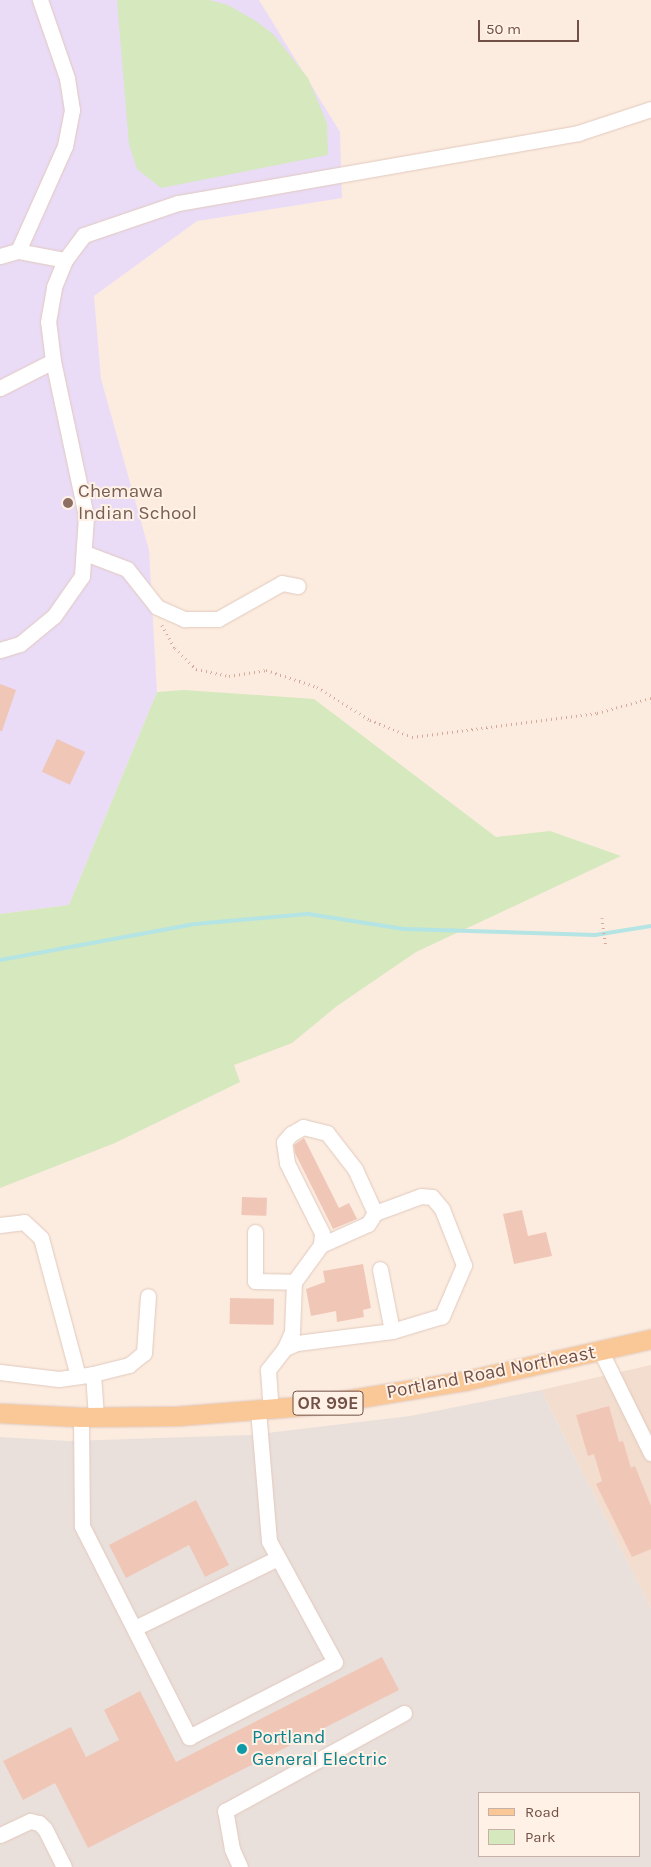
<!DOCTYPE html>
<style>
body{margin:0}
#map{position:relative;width:651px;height:1867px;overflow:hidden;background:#fcecdf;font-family:Karla,sans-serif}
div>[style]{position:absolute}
.residential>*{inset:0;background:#f3ddce}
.industrial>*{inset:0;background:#eae0db}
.education>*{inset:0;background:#eadcf7}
.green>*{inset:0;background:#d5e8be}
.stream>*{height:4px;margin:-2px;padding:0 2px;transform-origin:2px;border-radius:2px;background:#b4e4e4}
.building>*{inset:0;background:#f0c6b7;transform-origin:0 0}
.path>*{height:2.5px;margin-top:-1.25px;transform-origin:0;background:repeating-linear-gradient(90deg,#d5a99b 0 1px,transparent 0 5px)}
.roads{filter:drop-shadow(0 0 1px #e1c9be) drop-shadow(0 0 1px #e1c9be)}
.minor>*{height:15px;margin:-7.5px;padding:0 7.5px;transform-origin:7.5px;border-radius:7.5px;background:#fff}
.major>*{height:19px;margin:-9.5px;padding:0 9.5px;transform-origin:9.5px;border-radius:9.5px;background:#fac897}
.dots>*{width:14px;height:14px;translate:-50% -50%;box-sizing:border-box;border:2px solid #fff1e5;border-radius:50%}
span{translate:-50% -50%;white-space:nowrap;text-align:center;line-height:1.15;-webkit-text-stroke:4px #fff1e5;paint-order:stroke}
.shield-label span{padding:1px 4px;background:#fff1e5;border:1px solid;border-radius:4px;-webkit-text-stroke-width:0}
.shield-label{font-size:18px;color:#715047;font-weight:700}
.education-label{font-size:19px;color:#785e54}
.left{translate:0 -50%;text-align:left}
.street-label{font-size:19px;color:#715047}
.culture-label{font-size:19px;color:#0d838f}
.legend{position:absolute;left:478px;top:1792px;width:162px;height:65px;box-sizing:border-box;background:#fff1e5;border:1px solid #c6b1a6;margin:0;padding:6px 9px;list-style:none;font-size:15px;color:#715047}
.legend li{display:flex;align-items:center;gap:10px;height:25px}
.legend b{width:25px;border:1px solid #c6b1a6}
.scale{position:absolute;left:478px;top:20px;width:101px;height:22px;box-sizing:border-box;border:2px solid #715047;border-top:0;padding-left:6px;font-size:15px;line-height:18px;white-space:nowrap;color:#715047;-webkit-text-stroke:4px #fff1e5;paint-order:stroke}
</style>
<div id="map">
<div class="residential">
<i style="clip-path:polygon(651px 1365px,651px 1608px,541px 1390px)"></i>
</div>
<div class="industrial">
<i style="clip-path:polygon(evenodd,541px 1390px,651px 1608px,651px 1867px,0 1867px,0 1437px,68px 1441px,249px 1435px,410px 1416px,541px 1390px,480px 1793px,640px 1793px,640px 1856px,480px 1856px,480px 1793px)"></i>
</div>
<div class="education">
<i style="clip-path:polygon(0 0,259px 0,340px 132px,342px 198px,197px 221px,94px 296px,101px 379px,149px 550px,157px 692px,69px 905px,0 914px)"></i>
</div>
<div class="green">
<i style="clip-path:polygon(117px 0,209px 0,228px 5px,256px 21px,274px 35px,308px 78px,327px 123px,328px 155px,161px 188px,137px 169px,129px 144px)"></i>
<i style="clip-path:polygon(184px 690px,314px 699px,496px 837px,550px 831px,621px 856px,416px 952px,337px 1006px,292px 1043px,234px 1065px,240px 1082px,115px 1143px,0 1188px,0 914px,69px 905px,157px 692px)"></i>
</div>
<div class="stream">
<i style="left:0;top:960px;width:198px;rotate:-10.5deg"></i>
<i style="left:195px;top:924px;width:113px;rotate:-5.1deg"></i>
<i style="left:308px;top:914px;width:97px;rotate:8.9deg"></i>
<i style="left:404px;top:929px;width:191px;rotate:1.8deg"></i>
<i style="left:595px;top:935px;width:57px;rotate:-9.1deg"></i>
</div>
<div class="building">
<i style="clip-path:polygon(0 684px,16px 690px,2px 731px,0 731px)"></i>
<i style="left:57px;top:739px;width:31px;height:36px;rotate:25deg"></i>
<i style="clip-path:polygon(304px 1138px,339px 1208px,349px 1203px,357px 1219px,333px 1229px,295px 1153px,294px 1145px)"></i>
<i style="left:242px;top:1197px;width:25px;height:18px;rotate:2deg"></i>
<i style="clip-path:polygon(522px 1210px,528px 1236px,546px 1232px,552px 1256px,514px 1264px,503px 1214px)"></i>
<i style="clip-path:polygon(363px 1264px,371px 1308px,363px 1310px,364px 1317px,337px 1322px,336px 1311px,311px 1316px,306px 1289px,325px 1282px,323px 1271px)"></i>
<i style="left:230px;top:1298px;width:44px;height:26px;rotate:1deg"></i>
<i style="clip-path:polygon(609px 1406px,619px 1442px,623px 1441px,631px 1468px,635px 1466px,651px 1506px,651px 1549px,632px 1557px,596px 1484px,602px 1481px,594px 1454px,588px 1456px,576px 1415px)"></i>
<i style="clip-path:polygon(196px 1500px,229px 1565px,205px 1577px,189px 1545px,126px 1578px,109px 1545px)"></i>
<i style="clip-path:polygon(382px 1657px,399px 1690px,88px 1848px,55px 1783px,23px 1800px,3px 1761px,71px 1727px,86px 1757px,119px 1740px,104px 1710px,140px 1691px,176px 1762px)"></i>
</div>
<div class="path">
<i style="left:162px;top:625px;width:26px;rotate:61deg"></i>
<i style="left:175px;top:648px;width:30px;rotate:45deg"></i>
<i style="left:196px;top:669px;width:34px;rotate:12deg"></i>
<i style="left:229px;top:676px;width:37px;rotate:-9deg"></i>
<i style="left:266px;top:670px;width:54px;rotate:18.4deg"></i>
<i style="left:317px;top:687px;width:62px;rotate:31.9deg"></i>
<i style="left:370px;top:720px;width:45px;rotate:22deg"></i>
<i style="left:412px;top:737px;width:187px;rotate:-7.4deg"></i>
<i style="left:597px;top:713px;width:56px;rotate:-15.5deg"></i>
<i style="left:602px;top:918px;width:30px;rotate:82deg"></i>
</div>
<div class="roads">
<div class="minor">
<i style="left:18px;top:251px;width:115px;rotate:-65.9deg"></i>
<i style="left:65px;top:146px;width:37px;rotate:-79deg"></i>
<i style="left:72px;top:110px;width:32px;rotate:-99deg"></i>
<i style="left:67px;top:78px;width:83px;rotate:-109.1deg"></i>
<i style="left:0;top:256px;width:19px;rotate:-16deg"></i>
<i style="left:18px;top:251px;width:48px;rotate:10.8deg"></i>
<i style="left:0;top:388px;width:59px;rotate:-27deg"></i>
<i style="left:85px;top:553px;width:45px;rotate:20.9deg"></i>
<i style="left:127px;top:569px;width:48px;rotate:51.7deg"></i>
<i style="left:157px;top:607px;width:30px;rotate:24deg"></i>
<i style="left:184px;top:619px;width:34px"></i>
<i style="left:218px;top:619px;width:73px;rotate:-29.4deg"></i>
<i style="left:282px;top:583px;width:16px;rotate:11deg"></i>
<i style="left:0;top:650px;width:21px;rotate:-17deg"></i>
<i style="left:20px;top:644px;width:44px;rotate:-39.5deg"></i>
<i style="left:54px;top:616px;width:49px;rotate:-55deg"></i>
<i style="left:82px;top:576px;width:60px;rotate:-86.2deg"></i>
<i style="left:86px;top:516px;width:158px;rotate:-102deg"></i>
<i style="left:53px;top:361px;width:39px;rotate:-97deg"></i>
<i style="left:48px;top:322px;width:36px;rotate:-80deg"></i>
<i style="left:54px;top:287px;width:29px;rotate:-68deg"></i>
<i style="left:65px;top:260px;width:31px;rotate:-53deg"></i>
<i style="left:84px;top:235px;width:99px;rotate:-18.8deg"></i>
<i style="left:178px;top:203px;width:406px;rotate:-9.9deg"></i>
<i style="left:578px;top:133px;width:77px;rotate:-18.2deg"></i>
<i style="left:0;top:1225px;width:24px;rotate:-7deg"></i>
<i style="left:24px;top:1222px;width:23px;rotate:43deg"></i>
<i style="left:41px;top:1238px;width:143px;rotate:75deg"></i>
<i style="left:255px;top:1232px;width:49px;rotate:90deg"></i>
<i style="left:255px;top:1281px;width:39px;rotate:1deg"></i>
<i style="left:294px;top:1282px;width:50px;rotate:92.3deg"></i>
<i style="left:292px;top:1332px;width:17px;rotate:114deg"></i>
<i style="left:285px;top:1348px;width:28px;rotate:128deg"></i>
<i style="left:268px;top:1370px;width:39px;rotate:86deg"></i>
<i style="left:321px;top:1245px;width:51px;rotate:-24.1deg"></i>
<i style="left:368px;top:1224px;width:13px;rotate:-58deg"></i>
<i style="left:375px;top:1213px;width:49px;rotate:-20.3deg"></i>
<i style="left:421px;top:1196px;width:11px;rotate:5deg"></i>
<i style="left:432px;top:1197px;width:16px;rotate:50deg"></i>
<i style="left:442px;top:1209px;width:60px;rotate:68.6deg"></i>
<i style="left:464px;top:1265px;width:56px;rotate:113.3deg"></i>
<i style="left:442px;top:1316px;width:52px;rotate:163.3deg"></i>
<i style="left:294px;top:1282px;width:46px;rotate:-53.9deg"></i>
<i style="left:321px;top:1245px;width:12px;rotate:-85deg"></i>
<i style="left:322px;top:1233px;width:78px;rotate:-116.6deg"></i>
<i style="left:287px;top:1163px;width:21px;rotate:-98deg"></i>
<i style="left:284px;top:1142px;width:11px;rotate:-49deg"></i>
<i style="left:291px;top:1134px;width:14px;rotate:-30deg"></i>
<i style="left:303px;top:1127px;width:25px;rotate:14deg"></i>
<i style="left:327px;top:1133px;width:46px;rotate:52.1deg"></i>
<i style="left:355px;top:1169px;width:48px;rotate:65.6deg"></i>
<i style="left:285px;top:1348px;width:13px;rotate:-23deg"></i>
<i style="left:297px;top:1343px;width:96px;rotate:-7.2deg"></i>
<i style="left:392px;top:1331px;width:63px;rotate:-101deg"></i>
<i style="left:601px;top:1352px;width:113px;rotate:63.7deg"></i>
<i style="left:0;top:1372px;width:59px;rotate:6.8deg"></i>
<i style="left:59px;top:1379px;width:34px;rotate:-8deg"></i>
<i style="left:93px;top:1374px;width:43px;rotate:86deg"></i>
<i style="left:93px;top:1374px;width:37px;rotate:-14deg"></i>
<i style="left:129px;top:1365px;width:19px;rotate:-39deg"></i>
<i style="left:144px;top:1353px;width:57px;rotate:-86deg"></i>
<i style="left:81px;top:1417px;width:109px;rotate:89.5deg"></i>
<i style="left:82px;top:1526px;width:237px;rotate:63.1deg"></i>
<i style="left:189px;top:1737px;width:164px;rotate:-27.2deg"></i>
<i style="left:335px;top:1662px;width:138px;rotate:-118.6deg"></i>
<i style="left:269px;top:1541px;width:130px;rotate:-94.8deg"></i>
<i style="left:135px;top:1628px;width:159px;rotate:-26.1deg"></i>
<i style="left:0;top:1835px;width:33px;rotate:-25deg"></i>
<i style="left:30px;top:1821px;width:9px;rotate:13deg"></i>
<i style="left:39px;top:1823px;width:8px;rotate:45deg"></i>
<i style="left:45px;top:1829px;width:42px;rotate:63.4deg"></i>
<i style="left:240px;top:1867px;width:20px;rotate:-114deg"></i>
<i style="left:232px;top:1849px;width:39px;rotate:-100deg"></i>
<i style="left:225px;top:1811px;width:204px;rotate:-28.7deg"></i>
</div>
<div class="major">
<i style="left:0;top:1413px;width:81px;rotate:2.8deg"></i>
<i style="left:81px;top:1417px;width:96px;rotate:-0.6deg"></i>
<i style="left:177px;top:1416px;width:138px;rotate:-4.6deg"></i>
<i style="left:315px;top:1405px;width:151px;rotate:-9.2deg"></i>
<i style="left:464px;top:1381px;width:192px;rotate:-12.7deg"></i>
</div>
</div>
<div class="dots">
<i style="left:68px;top:503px;background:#8d6e63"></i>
<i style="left:242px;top:1749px;background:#0f9aa8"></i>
</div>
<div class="shield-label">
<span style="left:328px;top:1403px">OR 99E</span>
</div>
<div class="education-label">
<span class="left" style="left:78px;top:503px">Chemawa<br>Indian School</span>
</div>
<div class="street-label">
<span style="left:491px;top:1373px;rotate:-11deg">Portland Road Northeast</span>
</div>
<div class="culture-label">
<span class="left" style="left:252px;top:1749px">Portland<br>General Electric</span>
</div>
<ul class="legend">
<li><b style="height:6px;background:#fac897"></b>Road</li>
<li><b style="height:14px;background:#d5e8be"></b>Park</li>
</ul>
<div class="scale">50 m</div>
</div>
